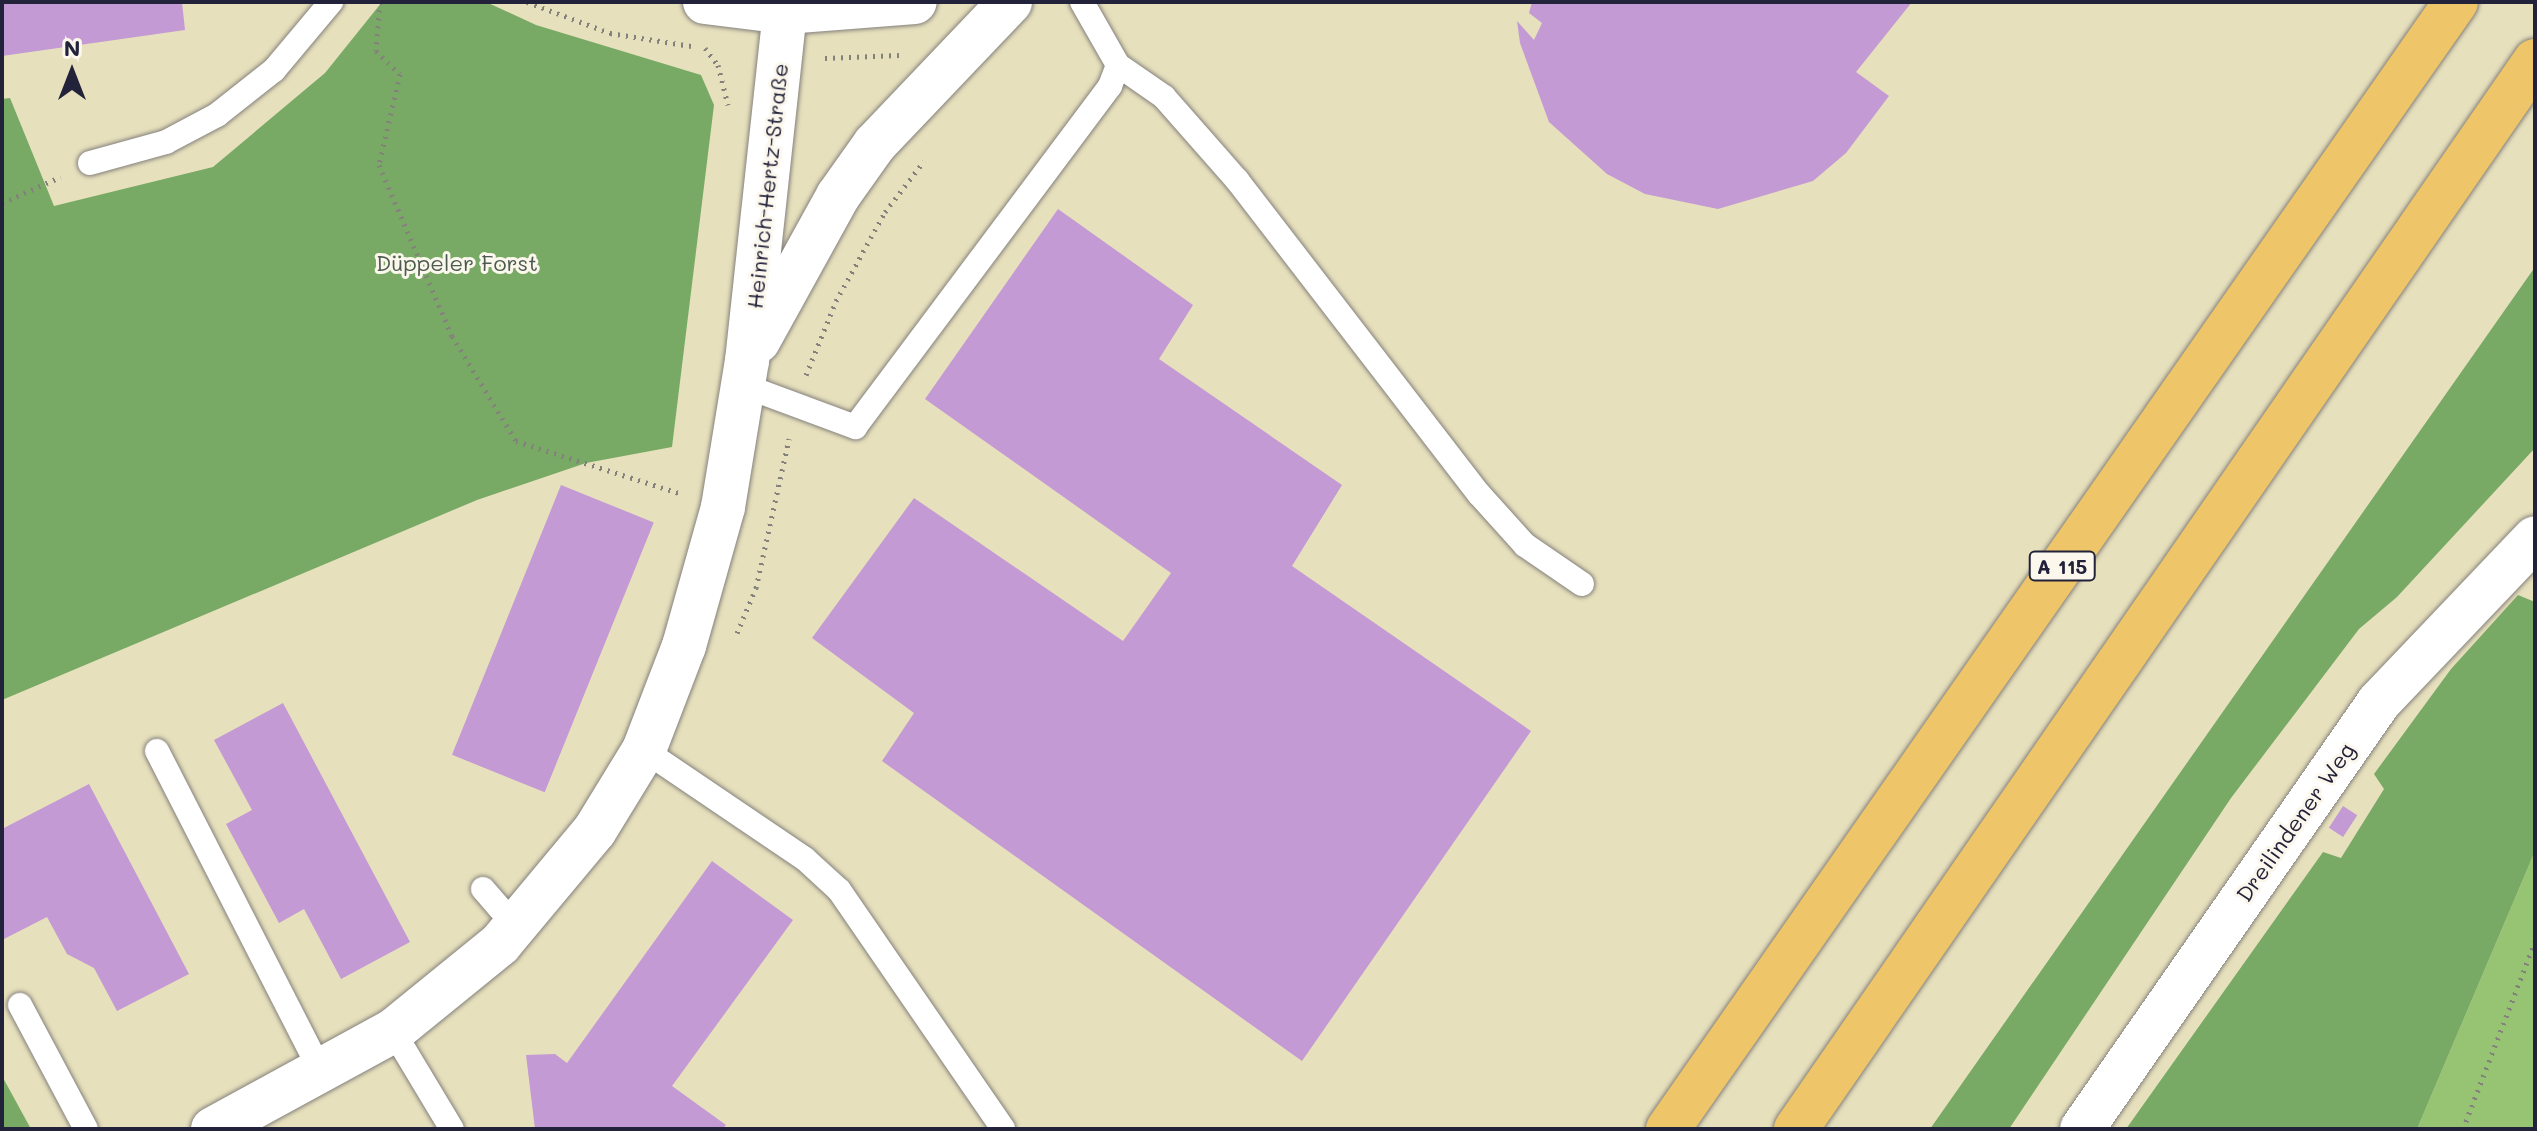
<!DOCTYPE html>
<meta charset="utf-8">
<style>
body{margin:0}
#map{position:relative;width:2537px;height:1131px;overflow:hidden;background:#e7e0bd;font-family:Mali,sans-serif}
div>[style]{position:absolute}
.green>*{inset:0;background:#96c473}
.forest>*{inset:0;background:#78aa65}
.building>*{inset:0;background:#c39ad4;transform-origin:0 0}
.path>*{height:5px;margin-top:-2.5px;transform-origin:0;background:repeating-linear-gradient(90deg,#84817c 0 2px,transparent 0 8px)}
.roads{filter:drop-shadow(0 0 2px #84817c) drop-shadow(0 0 2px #84817c)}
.service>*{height:24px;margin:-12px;padding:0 12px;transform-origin:12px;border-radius:12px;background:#fff}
.minor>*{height:44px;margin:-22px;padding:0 22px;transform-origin:22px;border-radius:22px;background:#fff}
.tertiary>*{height:44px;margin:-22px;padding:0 22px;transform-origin:22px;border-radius:22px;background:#fff}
.motorway>*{height:44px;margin:-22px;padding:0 22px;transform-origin:22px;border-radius:22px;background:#eec569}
span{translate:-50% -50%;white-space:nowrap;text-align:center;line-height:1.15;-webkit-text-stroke:6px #fbf7ec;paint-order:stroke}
.shield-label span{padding:2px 6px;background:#fbf7ec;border:2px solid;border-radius:6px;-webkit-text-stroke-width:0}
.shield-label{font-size:20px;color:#22223b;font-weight:700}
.street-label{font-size:22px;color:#22223b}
.park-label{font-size:22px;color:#4b5b4f}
.frame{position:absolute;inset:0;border:4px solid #22223b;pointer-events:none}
.north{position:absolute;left:32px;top:32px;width:80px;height:80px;-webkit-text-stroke:6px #fbf7ec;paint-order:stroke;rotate:0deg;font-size:22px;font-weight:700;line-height:32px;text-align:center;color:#22223b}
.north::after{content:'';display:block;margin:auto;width:28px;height:36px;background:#22223b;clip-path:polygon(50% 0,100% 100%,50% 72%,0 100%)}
</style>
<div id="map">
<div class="green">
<i style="clip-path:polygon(2535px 851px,2535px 1129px,2417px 1129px)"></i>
</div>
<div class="forest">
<i style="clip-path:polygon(382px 2px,486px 2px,536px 25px,701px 75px,714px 105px,672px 447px,586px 463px,477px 500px,2px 700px,2px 99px,10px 98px,54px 206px,213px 167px,325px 73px)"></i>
<i style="clip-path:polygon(2535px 267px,2535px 448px,2397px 597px,2359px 629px,2231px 798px,2009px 1129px,1930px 1129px)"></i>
<i style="clip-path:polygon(2518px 595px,2535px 602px,2535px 851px,2417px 1129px,2126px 1129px,2323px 852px,2341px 858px,2384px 789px,2374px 774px,2451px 669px)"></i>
<i style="clip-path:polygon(2px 1076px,31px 1129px,2px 1129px)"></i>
</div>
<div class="building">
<i style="clip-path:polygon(2px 2px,182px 2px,185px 30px,2px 56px)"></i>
<i style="clip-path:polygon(1532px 2px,1912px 2px,1856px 72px,1889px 96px,1846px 153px,1813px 181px,1718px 209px,1645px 194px,1607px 174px,1549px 122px,1520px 43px,1517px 21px,1534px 40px,1542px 23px,1529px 13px)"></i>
<i style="clip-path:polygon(1058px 209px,1193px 305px,1159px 359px,1342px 485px,1292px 566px,1531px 731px,1302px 1061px,882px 761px,914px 713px,812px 638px,914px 498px,1123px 641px,1171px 573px,925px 399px)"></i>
<i style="left:561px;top:485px;width:100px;height:291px;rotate:22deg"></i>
<i style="clip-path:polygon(283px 703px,410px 942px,341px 979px,304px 909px,279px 923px,226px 824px,252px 810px,214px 740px)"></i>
<i style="clip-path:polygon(89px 784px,189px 974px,117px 1011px,94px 968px,67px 954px,47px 917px,2px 940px,2px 829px)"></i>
<i style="left:2343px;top:806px;width:17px;height:26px;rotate:33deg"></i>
<i style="clip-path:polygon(712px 861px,793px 920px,672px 1086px,726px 1125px,723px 1129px,535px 1129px,526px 1055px,555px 1054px,567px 1063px)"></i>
</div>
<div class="path">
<i style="left:380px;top:2px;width:49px;rotate:94.7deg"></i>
<i style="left:376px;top:51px;width:33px;rotate:44deg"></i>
<i style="left:400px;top:74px;width:93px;rotate:103deg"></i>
<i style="left:379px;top:165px;width:186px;rotate:66.9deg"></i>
<i style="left:452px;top:336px;width:123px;rotate:58.6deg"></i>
<i style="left:516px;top:441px;width:174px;rotate:17.7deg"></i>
<i style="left:527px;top:2px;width:89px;rotate:20.5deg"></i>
<i style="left:610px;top:33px;width:82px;rotate:9.1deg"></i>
<i style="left:705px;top:48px;width:21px;rotate:53deg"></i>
<i style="left:718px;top:65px;width:41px;rotate:76deg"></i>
<i style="left:825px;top:58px;width:74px;rotate:-2.3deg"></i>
<i style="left:2px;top:203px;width:64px;rotate:-24.1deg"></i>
<i style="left:806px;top:375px;width:80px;rotate:-67.9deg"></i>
<i style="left:836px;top:301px;width:102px;rotate:-61.2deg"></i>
<i style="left:885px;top:212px;width:64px;rotate:-52.6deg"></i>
<i style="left:737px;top:633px;width:49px;rotate:-67.1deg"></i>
<i style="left:756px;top:588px;width:153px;rotate:-77.5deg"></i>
<i style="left:2463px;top:1129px;width:201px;rotate:-69deg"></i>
</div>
<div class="roads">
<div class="service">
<i style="left:1082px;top:2px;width:73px;rotate:60.3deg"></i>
<i style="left:1118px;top:65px;width:56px;rotate:34.8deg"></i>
<i style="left:1164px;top:97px;width:111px;rotate:48.7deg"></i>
<i style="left:1237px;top:180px;width:396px;rotate:52.4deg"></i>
<i style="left:1479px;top:494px;width:69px;rotate:48deg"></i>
<i style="left:1525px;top:545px;width:69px;rotate:34.4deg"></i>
<i style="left:90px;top:163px;width:79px;rotate:-15.4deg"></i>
<i style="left:166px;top:142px;width:58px;rotate:-27.9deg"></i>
<i style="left:217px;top:115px;width:73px;rotate:-38.3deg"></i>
<i style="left:274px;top:70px;width:89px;rotate:-50deg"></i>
<i style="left:742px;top:385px;width:121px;rotate:20.4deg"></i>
<i style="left:855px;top:427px;width:426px;rotate:-53.2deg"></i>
<i style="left:1110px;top:86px;width:22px;rotate:-69deg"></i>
<i style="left:644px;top:750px;width:194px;rotate:34.1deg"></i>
<i style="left:805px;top:859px;width:46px;rotate:42.4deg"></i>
<i style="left:839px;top:890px;width:290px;rotate:55.5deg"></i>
<i style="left:157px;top:751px;width:362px;rotate:62.9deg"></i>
<i style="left:483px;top:889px;width:50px;rotate:49deg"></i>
<i style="left:20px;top:1005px;width:140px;rotate:62deg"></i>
<i style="left:393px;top:1031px;width:114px;rotate:59deg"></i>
</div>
<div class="minor">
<i style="left:2082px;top:1129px;width:520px;rotate:-55.18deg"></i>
<i style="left:2379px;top:702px;width:226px;rotate:-46.4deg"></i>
</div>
<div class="tertiary">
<i style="left:705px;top:2px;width:81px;rotate:7.1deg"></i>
<i style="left:785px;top:12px;width:130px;rotate:-4.4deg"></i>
<i style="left:758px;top:341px;width:166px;rotate:-61.1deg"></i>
<i style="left:838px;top:196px;width:64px;rotate:-54.6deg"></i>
<i style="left:875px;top:144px;width:196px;rotate:-46.4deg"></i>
<i style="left:213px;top:1129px;width:205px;rotate:-28.6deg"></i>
<i style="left:393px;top:1031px;width:138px;rotate:-39.1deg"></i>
<i style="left:500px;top:944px;width:148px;rotate:-50.2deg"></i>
<i style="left:595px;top:830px;width:94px;rotate:-58.5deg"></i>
<i style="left:644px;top:750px;width:111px;rotate:-69deg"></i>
<i style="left:684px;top:646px;width:144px;rotate:-74.3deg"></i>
<i style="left:723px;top:507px;width:148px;rotate:-80.7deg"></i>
<i style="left:747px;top:361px;width:351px;rotate:-83.8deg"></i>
</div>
<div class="motorway">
<i style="left:1668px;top:1129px;width:1375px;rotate:-55.04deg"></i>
<i style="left:1796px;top:1129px;width:1299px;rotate:-55.32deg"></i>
</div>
</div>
<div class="shield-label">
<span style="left:2062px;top:566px">A 115</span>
</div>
<div class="street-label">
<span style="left:767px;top:186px;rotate:-84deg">Heinrich-Hertz-Straße</span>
<span style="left:2295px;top:822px;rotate:-55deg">Dreilindener Weg</span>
</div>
<div class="park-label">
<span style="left:457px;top:263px">Düppeler Forst</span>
</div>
<div class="frame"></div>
<div class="north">N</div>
</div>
